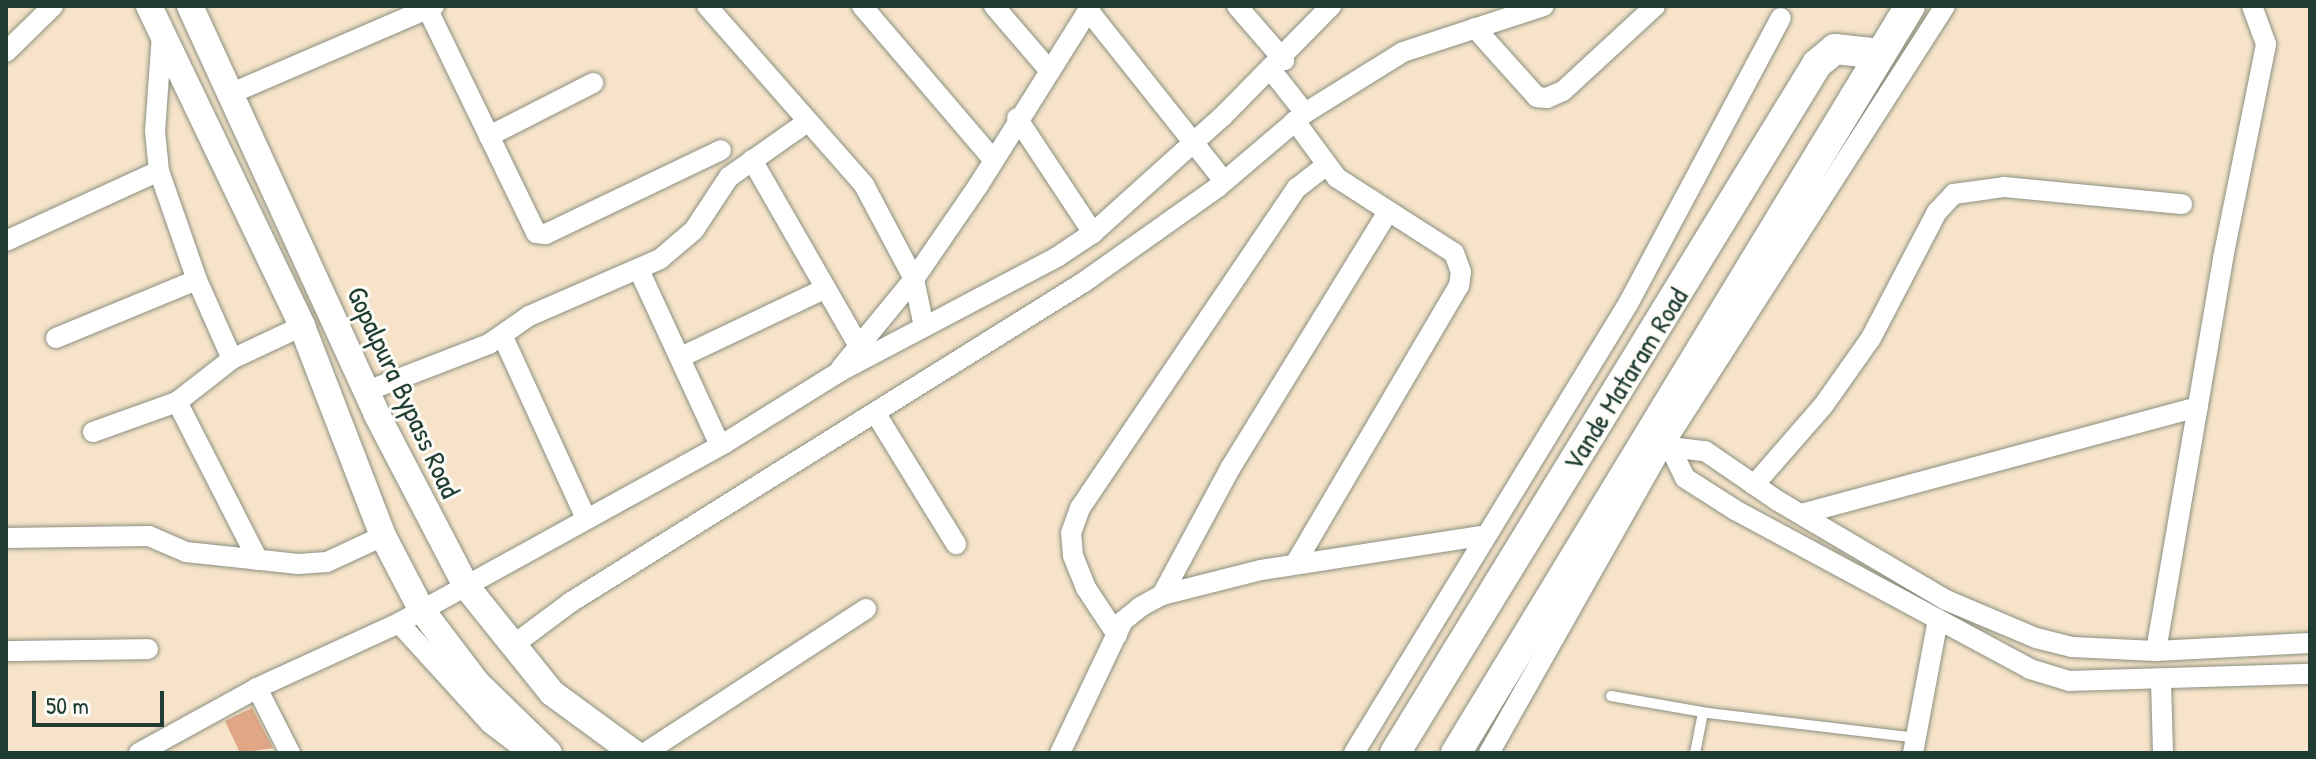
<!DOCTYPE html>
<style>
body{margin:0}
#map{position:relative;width:2316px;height:759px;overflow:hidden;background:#f6e3ca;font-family:"Patrick Hand",sans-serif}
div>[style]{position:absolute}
.building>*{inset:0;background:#e0a786}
.roads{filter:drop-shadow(0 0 2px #8a907f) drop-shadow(0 0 2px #8a907f)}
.service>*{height:10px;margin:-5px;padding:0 5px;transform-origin:5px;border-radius:5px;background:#fff}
.minor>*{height:20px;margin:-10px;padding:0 10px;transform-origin:10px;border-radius:10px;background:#fff}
.tertiary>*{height:26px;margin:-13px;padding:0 13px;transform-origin:13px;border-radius:13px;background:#fff}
.secondary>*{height:30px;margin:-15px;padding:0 15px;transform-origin:15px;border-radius:15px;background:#fff}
span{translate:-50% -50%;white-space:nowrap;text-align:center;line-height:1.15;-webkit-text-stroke:6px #fdfcf7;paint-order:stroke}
.street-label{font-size:28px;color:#1f3d34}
.frame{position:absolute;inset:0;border:8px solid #1f3d34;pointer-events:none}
.scale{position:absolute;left:32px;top:691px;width:132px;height:36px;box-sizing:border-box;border:4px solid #1f3d34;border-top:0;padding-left:10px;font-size:24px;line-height:28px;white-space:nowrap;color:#1f3d34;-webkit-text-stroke:6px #fdfcf7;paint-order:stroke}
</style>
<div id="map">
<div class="building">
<i style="clip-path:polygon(252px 708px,273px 748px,240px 753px,225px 721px)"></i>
</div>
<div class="roads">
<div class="service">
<i style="left:1611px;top:696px;width:98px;rotate:9.9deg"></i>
<i style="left:1708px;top:713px;width:210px;rotate:6.8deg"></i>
<i style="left:1695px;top:753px;width:41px;rotate:-78.7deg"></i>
</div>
<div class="minor">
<i style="left:426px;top:6px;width:252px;rotate:64.1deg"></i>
<i style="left:536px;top:233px;width:10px;rotate:6deg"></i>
<i style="left:546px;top:234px;width:194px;rotate:-25.6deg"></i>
<i style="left:707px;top:6px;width:238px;rotate:48.7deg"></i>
<i style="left:864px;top:185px;width:106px;rotate:62deg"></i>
<i style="left:914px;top:279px;width:49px;rotate:78.2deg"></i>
<i style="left:862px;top:6px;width:200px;rotate:49.5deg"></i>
<i style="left:994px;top:6px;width:86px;rotate:49.3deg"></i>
<i style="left:1237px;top:6px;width:72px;rotate:49deg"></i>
<i style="left:1088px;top:10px;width:218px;rotate:51.5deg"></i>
<i style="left:1475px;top:28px;width:93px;rotate:48.1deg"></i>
<i style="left:1537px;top:97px;width:10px;rotate:6deg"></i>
<i style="left:1547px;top:98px;width:17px;rotate:-24deg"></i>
<i style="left:1563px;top:91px;width:125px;rotate:-42.7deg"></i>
<i style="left:162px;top:34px;width:97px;rotate:94.1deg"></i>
<i style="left:155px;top:131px;width:40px;rotate:84.3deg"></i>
<i style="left:159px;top:171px;width:115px;rotate:70.8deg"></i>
<i style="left:197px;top:280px;width:86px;rotate:66.1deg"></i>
<i style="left:6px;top:52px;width:66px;rotate:-44.4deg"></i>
<i style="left:1271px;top:70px;width:55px;rotate:51.7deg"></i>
<i style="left:1305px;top:113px;width:115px;rotate:-31.9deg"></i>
<i style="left:1403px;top:52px;width:148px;rotate:-18.1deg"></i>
<i style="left:232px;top:93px;width:220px;rotate:-23.3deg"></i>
<i style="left:1017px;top:118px;width:138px;rotate:56.5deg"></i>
<i style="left:489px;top:136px;width:117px;rotate:-27deg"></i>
<i style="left:752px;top:160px;width:212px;rotate:60.1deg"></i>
<i style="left:6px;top:241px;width:168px;rotate:-24.6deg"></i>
<i style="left:639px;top:270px;width:193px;rotate:65.2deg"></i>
<i style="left:503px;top:337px;width:199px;rotate:65.4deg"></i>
<i style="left:56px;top:338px;width:152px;rotate:-22.4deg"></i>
<i style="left:683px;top:356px;width:158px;rotate:-25.4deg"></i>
<i style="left:841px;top:368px;width:115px;rotate:-50.6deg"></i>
<i style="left:914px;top:279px;width:113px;rotate:-55.5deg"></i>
<i style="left:978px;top:186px;width:213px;rotate:-57.9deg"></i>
<i style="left:367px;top:391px;width:131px;rotate:-21.1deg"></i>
<i style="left:489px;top:344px;width:49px;rotate:-35deg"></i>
<i style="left:529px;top:316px;width:143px;rotate:-23.5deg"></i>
<i style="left:660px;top:259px;width:45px;rotate:-40.5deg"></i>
<i style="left:694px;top:230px;width:64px;rotate:-56.6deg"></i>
<i style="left:729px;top:177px;width:95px;rotate:-35.2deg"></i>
<i style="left:876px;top:414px;width:153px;rotate:58.4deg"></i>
<i style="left:93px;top:432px;width:89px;rotate:-19.7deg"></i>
<i style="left:1656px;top:439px;width:16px;rotate:30deg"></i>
<i style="left:1670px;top:447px;width:35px;rotate:7deg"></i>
<i style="left:1705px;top:451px;width:88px;rotate:34.4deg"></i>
<i style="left:1778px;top:501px;width:195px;rotate:30.5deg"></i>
<i style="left:1946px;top:600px;width:98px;rotate:22.9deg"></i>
<i style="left:2036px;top:638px;width:37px;rotate:14deg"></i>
<i style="left:2072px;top:647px;width:84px;rotate:2.7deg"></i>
<i style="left:2156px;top:651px;width:154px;rotate:-3deg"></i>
<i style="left:1670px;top:447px;width:34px;rotate:64deg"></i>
<i style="left:1685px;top:478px;width:59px;rotate:32.6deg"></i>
<i style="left:1735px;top:510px;width:335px;rotate:28.3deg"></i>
<i style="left:2030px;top:669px;width:41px;rotate:17.1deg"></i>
<i style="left:2069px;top:681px;width:241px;rotate:-1.7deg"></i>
<i style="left:1754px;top:485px;width:105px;rotate:-48.9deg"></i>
<i style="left:1823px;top:406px;width:83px;rotate:-54.8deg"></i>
<i style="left:1871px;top:338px;width:142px;rotate:-62.4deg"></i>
<i style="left:1937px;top:212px;width:25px;rotate:-47deg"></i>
<i style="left:1954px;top:194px;width:50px;rotate:-8deg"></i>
<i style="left:2004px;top:187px;width:179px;rotate:5.5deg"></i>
<i style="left:1801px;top:514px;width:411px;rotate:-15.1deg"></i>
<i style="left:6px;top:538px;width:143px;rotate:-0.8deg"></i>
<i style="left:149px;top:536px;width:40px;rotate:23.4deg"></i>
<i style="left:186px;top:552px;width:113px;rotate:6.1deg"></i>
<i style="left:298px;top:564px;width:29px;rotate:-4deg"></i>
<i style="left:327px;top:562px;width:62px;rotate:-24.9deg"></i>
<i style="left:258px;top:560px;width:178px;rotate:-117.1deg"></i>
<i style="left:177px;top:402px;width:70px;rotate:-38deg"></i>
<i style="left:232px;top:359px;width:77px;rotate:-25.2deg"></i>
<i style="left:1295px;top:564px;width:323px;rotate:-59.5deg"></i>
<i style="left:1459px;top:286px;width:14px;rotate:-82deg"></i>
<i style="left:1461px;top:272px;width:20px;rotate:-110deg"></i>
<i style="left:1454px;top:253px;width:139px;rotate:-147.3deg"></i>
<i style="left:1337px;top:178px;width:71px;rotate:-126.4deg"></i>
<i style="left:1162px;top:595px;width:145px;rotate:-61.7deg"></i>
<i style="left:1231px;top:467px;width:299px;rotate:-58.4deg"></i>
<i style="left:399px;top:623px;width:135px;rotate:47.7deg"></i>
<i style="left:490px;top:723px;width:49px;rotate:37.6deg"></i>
<i style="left:1117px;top:635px;width:56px;rotate:-123.4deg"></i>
<i style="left:1086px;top:588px;width:35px;rotate:-112deg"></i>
<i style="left:1073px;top:555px;width:22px;rotate:-95deg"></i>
<i style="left:1071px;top:533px;width:27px;rotate:-70deg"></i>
<i style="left:1080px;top:508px;width:387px;rotate:-55.9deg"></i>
<i style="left:1297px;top:188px;width:37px;rotate:-38deg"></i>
<i style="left:512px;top:646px;width:74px;rotate:-36.7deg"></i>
<i style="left:571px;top:602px;width:605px;rotate:-31.96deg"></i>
<i style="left:1084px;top:282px;width:164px;rotate:-35.3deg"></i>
<i style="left:1218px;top:187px;width:114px;rotate:-40.4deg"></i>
<i style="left:6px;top:651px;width:142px;rotate:-0.8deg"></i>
<i style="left:2156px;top:651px;width:399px;rotate:-80.3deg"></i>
<i style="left:2223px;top:258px;width:218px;rotate:-78.6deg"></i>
<i style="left:2266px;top:44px;width:40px;rotate:-110.2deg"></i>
<i style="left:2161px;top:681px;width:72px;rotate:88.4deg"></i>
<i style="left:257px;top:688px;width:73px;rotate:63.1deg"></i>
<i style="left:139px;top:753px;width:135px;rotate:-28.8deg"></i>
<i style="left:257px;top:688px;width:156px;rotate:-24.6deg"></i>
<i style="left:399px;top:623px;width:372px;rotate:-28.9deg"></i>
<i style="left:725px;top:443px;width:134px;rotate:-31.9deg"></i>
<i style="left:839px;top:372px;width:246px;rotate:-27.8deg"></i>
<i style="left:1057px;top:257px;width:43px;rotate:-33.7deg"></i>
<i style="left:1093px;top:233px;width:173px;rotate:-42deg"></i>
<i style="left:1222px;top:117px;width:156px;rotate:-45.5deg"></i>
<i style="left:645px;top:753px;width:264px;rotate:-33.1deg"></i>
<i style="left:1060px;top:753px;width:146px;rotate:-64.5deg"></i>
<i style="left:1123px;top:621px;width:22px;rotate:-39deg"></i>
<i style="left:1140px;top:607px;width:25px;rotate:-29deg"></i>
<i style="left:1162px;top:595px;width:102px;rotate:-14.2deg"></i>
<i style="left:1261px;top:570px;width:228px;rotate:-8.8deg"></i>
<i style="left:1354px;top:753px;width:526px;rotate:-58.61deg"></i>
<i style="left:1628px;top:304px;width:324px;rotate:-61.9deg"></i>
<i style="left:1489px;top:753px;width:355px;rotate:-60.5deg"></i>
<i style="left:1664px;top:444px;width:520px;rotate:-57.32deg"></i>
<i style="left:1913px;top:753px;width:135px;rotate:-79.4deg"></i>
</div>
<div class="tertiary">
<i style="left:149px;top:6px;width:355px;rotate:64.4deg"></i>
<i style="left:302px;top:326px;width:225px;rotate:68.9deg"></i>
<i style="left:383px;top:536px;width:82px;rotate:62.5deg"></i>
<i style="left:421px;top:609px;width:93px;rotate:52.9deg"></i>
<i style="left:477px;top:683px;width:100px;rotate:44.2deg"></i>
<i style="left:190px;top:6px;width:447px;rotate:65.4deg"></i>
<i style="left:376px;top:413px;width:195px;rotate:62.5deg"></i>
<i style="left:466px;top:586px;width:137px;rotate:51.2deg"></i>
<i style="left:552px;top:693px;width:102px;rotate:36.2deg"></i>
</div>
<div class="secondary">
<i style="left:1395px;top:753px;width:808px;rotate:-58.51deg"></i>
<i style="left:1817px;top:64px;width:23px;rotate:-40deg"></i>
<i style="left:1835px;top:49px;width:46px;rotate:6.2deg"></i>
<i style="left:1456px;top:753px;width:874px;rotate:-58.71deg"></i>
</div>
</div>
<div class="street-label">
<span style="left:1625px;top:379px;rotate:-58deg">Vande Mataram Road</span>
<span style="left:404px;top:392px;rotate:65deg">Gopalpura Bypass Road</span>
</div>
<div class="frame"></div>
<div class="scale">50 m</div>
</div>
